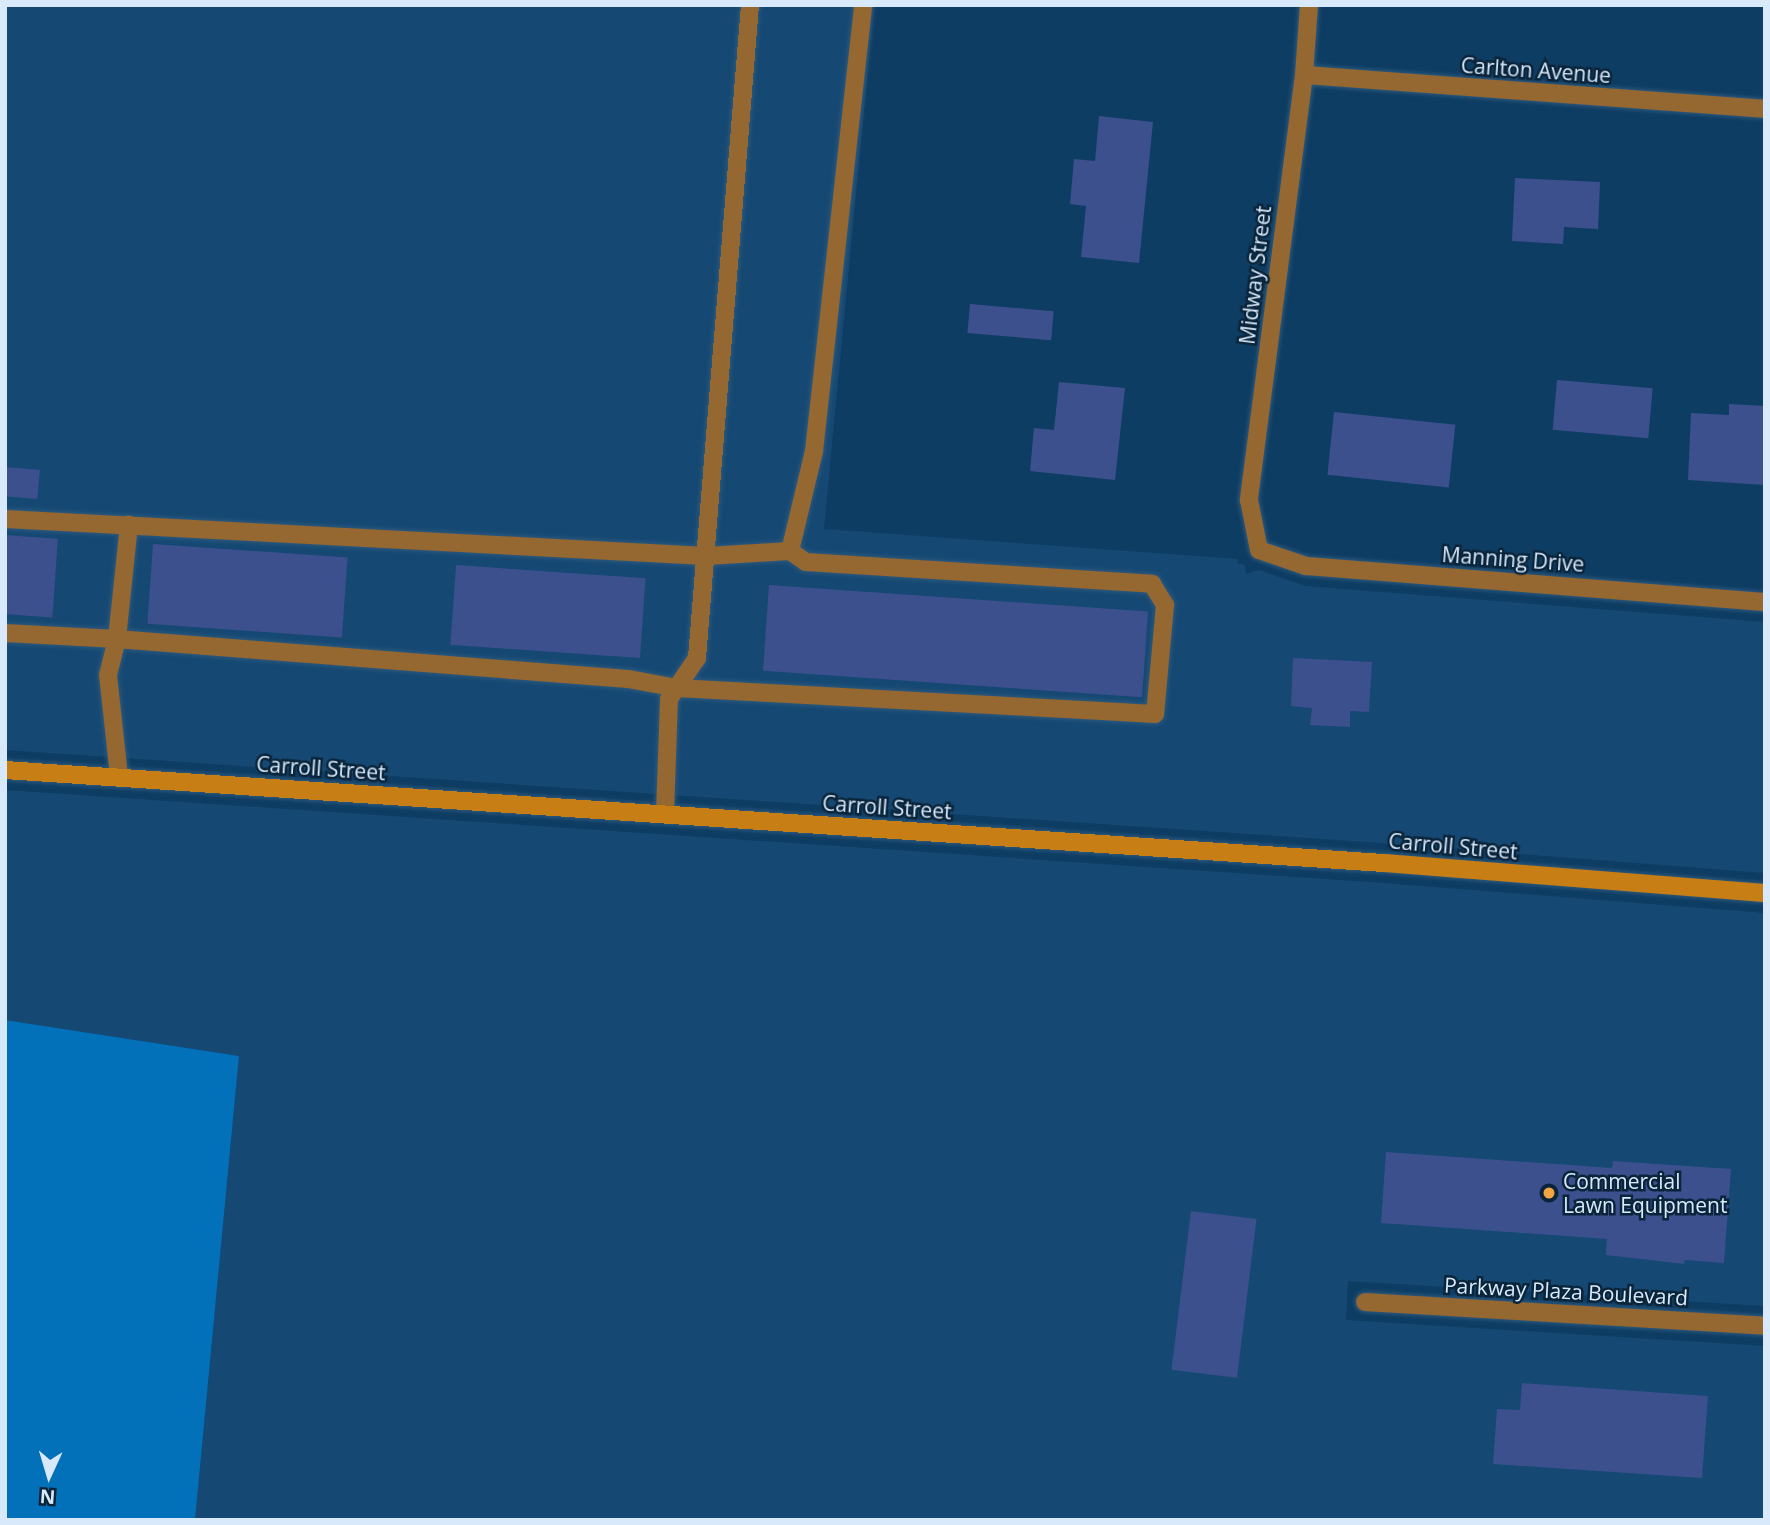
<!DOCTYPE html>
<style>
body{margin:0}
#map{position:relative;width:1770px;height:1525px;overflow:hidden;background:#0e3d64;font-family:"Open Sans",sans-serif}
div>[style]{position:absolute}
.built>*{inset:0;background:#154974}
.water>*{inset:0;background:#0370ba}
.building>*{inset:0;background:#3c508e;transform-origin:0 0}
.roads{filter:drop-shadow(0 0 2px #2e597c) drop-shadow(0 0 2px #2e597c)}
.service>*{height:18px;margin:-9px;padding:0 9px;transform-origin:9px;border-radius:9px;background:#956731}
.minor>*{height:18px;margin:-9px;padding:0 9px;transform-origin:9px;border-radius:9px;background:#956731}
.secondary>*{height:18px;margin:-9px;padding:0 9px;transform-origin:9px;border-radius:9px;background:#c67e15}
.dots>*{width:19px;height:19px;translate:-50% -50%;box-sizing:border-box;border:4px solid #0a243a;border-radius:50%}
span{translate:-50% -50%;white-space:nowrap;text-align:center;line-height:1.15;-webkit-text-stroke:5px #0a243a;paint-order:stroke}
.street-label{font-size:21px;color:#d7e9fb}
.poi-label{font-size:21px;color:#d7e9fb}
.left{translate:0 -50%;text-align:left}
.frame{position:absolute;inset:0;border:7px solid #d7e9fb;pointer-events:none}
.north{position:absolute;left:14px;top:1441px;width:70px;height:70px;-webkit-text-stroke:5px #0a243a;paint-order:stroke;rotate:184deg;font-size:19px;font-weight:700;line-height:28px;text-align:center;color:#d7e9fb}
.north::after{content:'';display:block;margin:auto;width:24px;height:32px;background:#d7e9fb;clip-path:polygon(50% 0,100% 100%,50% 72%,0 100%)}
</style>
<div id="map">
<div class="built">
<i style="clip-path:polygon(5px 5px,874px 5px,824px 529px,1238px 559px,1237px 563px,1245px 565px,1246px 574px,1259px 570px,1305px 586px,1765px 622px,1765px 873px,1368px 842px,5px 750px)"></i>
<i style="clip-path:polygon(5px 790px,1383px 883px,1765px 913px,1765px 1306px,1348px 1281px,1346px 1320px,1765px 1346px,1765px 1520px,195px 1520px,239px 1056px,5px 1020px)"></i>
</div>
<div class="water">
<i style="clip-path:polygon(5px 1020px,239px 1056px,195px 1520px,5px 1520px)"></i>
</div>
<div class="building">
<i style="clip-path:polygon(1099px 116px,1153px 122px,1139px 263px,1081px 257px,1086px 206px,1070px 204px,1074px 159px,1095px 161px)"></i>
<i style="clip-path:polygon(1515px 178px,1600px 182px,1598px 229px,1564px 227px,1563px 244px,1512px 241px)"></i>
<i style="left:970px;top:304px;width:84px;height:29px;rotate:5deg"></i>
<i style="left:1557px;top:380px;width:96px;height:50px;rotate:5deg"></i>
<i style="clip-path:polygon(1059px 382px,1125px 388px,1115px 480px,1030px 471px,1034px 428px,1054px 430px)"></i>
<i style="clip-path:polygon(1729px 404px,1765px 406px,1765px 485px,1688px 480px,1691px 413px,1729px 415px)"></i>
<i style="left:1334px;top:412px;width:122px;height:63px;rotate:6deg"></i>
<i style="left:5px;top:467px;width:35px;height:29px;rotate:5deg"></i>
<i style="left:5px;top:535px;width:53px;height:79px;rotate:4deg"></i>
<i style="left:153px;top:544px;width:195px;height:80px;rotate:4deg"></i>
<i style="left:456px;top:565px;width:190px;height:80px;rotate:4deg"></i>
<i style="left:769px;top:585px;width:380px;height:86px;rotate:4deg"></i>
<i style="clip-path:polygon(1293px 658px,1372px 662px,1369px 712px,1350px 711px,1350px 727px,1310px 725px,1312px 708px,1291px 706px)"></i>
<i style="clip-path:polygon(1386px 1152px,1612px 1168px,1613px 1161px,1731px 1169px,1724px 1263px,1685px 1260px,1684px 1264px,1606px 1255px,1607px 1239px,1381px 1223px)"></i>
<i style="left:1191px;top:1211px;width:66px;height:160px;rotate:7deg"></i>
<i style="clip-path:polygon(1522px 1383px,1708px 1396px,1702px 1478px,1493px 1464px,1497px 1409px,1520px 1410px)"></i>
</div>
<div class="roads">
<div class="service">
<i style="left:5px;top:519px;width:702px;rotate:3.02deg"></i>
<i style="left:706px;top:556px;width:84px;rotate:-3.4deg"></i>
<i style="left:790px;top:551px;width:19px;rotate:35deg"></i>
<i style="left:806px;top:562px;width:347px;rotate:3.6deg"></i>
<i style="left:1152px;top:584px;width:25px;rotate:58deg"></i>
<i style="left:1165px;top:605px;width:109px;rotate:95.2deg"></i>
<i style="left:1155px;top:714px;width:479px;rotate:-176.9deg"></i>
<i style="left:677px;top:688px;width:50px;rotate:-169.6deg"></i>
<i style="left:628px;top:679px;width:513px;rotate:-175.52deg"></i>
<i style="left:117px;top:639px;width:37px;rotate:104deg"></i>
<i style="left:108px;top:675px;width:103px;rotate:83.8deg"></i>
<i style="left:790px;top:551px;width:103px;rotate:-76.5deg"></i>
<i style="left:814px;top:451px;width:449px;rotate:-83.7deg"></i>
<i style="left:5px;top:633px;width:112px;rotate:3.1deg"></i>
<i style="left:117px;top:639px;width:115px;rotate:-84deg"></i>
<i style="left:665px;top:814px;width:115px;rotate:-88deg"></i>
<i style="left:669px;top:699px;width:50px;rotate:-55.7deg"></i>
<i style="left:697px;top:658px;width:655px;rotate:-85.36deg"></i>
</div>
<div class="minor">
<i style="left:1309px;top:5px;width:70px;rotate:94.1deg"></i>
<i style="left:1304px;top:75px;width:429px;rotate:97.4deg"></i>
<i style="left:1249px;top:500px;width:51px;rotate:78.7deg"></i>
<i style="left:1259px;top:550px;width:50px;rotate:18.8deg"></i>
<i style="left:1306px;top:566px;width:460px;rotate:4.5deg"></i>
<i style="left:1304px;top:75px;width:462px;rotate:4.2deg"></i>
<i style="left:1365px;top:1302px;width:401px;rotate:3.4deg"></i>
</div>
<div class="secondary">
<i style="left:5px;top:770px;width:1382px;rotate:3.86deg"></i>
<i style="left:1384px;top:863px;width:382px;rotate:4.5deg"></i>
</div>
</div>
<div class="dots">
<i style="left:1549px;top:1193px;background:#f3a443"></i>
</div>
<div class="street-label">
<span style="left:1536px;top:70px;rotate:4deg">Carlton Avenue</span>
<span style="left:1255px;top:275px;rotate:-83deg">Midway Street</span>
<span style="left:1513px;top:559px;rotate:4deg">Manning Drive</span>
<span style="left:321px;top:768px;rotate:4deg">Carroll Street</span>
<span style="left:887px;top:807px;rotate:4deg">Carroll Street</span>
<span style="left:1453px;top:846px;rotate:5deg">Carroll Street</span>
<span style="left:1566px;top:1291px;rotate:3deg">Parkway Plaza Boulevard</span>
</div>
<div class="poi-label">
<span class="left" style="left:1563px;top:1193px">Commercial<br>Lawn Equipment</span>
</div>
<div class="frame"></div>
<div class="north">N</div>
</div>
